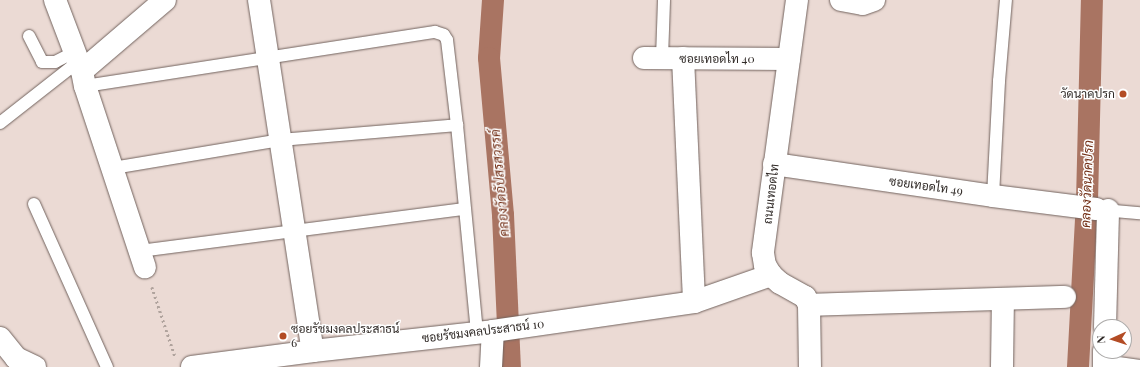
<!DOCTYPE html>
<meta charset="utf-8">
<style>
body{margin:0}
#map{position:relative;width:1140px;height:367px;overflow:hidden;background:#ebdad4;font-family:"Playfair Display",Sarabun,serif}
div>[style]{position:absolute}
.canal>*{height:22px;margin:-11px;padding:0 11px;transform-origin:11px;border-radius:11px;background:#a97462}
.path>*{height:2.5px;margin-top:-1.25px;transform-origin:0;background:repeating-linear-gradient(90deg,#b0a39d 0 2px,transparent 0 5px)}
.roads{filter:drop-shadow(0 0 1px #72635e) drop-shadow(0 0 1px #72635e)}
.service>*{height:12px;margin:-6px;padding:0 6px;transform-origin:6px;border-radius:6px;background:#fff}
.minor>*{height:22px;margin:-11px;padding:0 11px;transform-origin:11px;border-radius:11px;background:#fff}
.secondary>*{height:22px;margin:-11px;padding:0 11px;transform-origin:11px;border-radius:11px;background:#fff}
.dots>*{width:11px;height:11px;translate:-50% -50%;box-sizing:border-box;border:2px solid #fff;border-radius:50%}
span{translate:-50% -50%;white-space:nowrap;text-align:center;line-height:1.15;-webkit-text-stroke:3px #fff;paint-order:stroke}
.street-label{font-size:12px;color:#302a27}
.poi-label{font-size:12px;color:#302a27}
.right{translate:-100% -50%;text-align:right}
.left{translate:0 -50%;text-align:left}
.water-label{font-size:13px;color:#722e15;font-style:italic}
.north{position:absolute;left:1092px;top:319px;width:40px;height:40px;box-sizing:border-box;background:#fff;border:1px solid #acaaa9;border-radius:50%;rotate:267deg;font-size:11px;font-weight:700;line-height:16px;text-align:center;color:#302a27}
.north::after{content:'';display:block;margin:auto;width:14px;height:18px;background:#b34c25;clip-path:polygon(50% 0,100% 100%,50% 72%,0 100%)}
</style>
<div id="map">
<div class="canal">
<i style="left:493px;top:0;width:58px;rotate:93.9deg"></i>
<i style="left:489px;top:58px;width:158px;rotate:84.9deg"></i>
<i style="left:503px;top:215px;width:152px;rotate:87.4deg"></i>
<i style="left:1078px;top:367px;width:166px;rotate:-86.9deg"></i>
<i style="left:1087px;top:201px;width:201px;rotate:-88.6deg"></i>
</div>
<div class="path">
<i style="left:152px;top:287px;width:73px;rotate:71.6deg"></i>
</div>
<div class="roads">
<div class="service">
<i style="left:29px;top:36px;width:29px;rotate:63deg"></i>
<i style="left:42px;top:62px;width:13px"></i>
<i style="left:55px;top:62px;width:22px;rotate:-27deg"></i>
<i style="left:662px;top:58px;width:58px;rotate:-88deg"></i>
<i style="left:85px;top:86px;width:354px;rotate:-8.8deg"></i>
<i style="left:435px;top:32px;width:9px;rotate:18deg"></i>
<i style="left:444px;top:35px;width:6px;rotate:59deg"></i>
<i style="left:447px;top:40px;width:86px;rotate:83.3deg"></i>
<i style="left:457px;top:125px;width:209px;rotate:84.5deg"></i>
<i style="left:0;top:123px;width:100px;rotate:-38.1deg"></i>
<i style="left:113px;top:168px;width:169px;rotate:-9.5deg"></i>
<i style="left:280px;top:140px;width:178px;rotate:-4.8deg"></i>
<i style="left:993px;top:196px;width:115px;rotate:-87deg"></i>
<i style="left:999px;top:81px;width:81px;rotate:-85.1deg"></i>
<i style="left:34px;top:204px;width:179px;rotate:65.9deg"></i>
<i style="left:1103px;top:210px;width:37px;rotate:5deg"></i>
<i style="left:140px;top:251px;width:327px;rotate:-7.4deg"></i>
<i style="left:1104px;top:361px;width:36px;rotate:8deg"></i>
</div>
<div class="minor">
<i style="left:55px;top:0;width:76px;rotate:69.2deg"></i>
<i style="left:82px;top:71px;width:15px;rotate:79deg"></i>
<i style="left:85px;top:86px;width:191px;rotate:71.7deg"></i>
<i style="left:259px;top:0;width:355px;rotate:81.3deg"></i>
<i style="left:841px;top:0;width:22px;rotate:10deg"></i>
<i style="left:863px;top:4px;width:12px;rotate:-20deg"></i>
<i style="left:644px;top:58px;width:145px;rotate:0.4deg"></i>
<i style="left:683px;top:58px;width:244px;rotate:87.4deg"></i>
<i style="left:82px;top:71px;width:109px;rotate:-40.5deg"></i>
<i style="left:774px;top:164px;width:221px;rotate:8.3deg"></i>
<i style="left:993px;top:196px;width:104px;rotate:7.2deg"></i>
<i style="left:809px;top:305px;width:256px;rotate:-1.8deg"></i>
<i style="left:1105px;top:327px;width:117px;rotate:-88.5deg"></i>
<i style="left:0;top:338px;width:26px;rotate:51deg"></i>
<i style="left:16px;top:358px;width:21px;rotate:25deg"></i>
<i style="left:192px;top:367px;width:122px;rotate:-7.5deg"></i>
<i style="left:313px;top:351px;width:181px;rotate:-6.3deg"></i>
<i style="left:493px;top:331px;width:203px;rotate:-8.2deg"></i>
<i style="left:694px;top:302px;width:82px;rotate:-19.3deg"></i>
<i style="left:491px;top:367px;width:36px;rotate:-87deg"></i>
<i style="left:1002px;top:367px;width:68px;rotate:-89.2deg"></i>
<i style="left:1104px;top:367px;width:16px;rotate:-90deg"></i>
</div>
<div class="secondary">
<i style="left:797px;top:0;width:255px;rotate:97.7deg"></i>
<i style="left:763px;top:253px;width:12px;rotate:81deg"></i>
<i style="left:765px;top:265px;width:12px;rotate:59deg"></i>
<i style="left:771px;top:275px;width:12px;rotate:42deg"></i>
<i style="left:780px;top:283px;width:29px;rotate:29deg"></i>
<i style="left:805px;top:297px;width:9px;rotate:63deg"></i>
<i style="left:809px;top:305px;width:62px;rotate:89.1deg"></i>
</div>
</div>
<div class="dots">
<i style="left:1123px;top:94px;background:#b34c25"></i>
<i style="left:283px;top:336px;background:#b34c25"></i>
</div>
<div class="street-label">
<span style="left:717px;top:59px">ซอยเทอดไท 40</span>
<span style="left:926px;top:186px;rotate:8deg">ซอยเทอดไท 49</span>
<span style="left:771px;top:194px;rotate:-83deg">ถนนเทอดไท</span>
<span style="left:483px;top:331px;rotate:-7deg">ซอยรัชมงคลประสาธน์ 10</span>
</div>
<div class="poi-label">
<span class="right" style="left:1115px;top:94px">วัดนาคปรก</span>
<span class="left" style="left:291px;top:336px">ซอยรัชมงคลประสาธน์<br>6</span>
</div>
<div class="water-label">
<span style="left:500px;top:183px;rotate:-95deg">คลองวัดอัปสรสวรรค์</span>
<span style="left:1087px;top:184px;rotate:-88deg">คลองวัดนาคปรก</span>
</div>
<div class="north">N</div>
</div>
